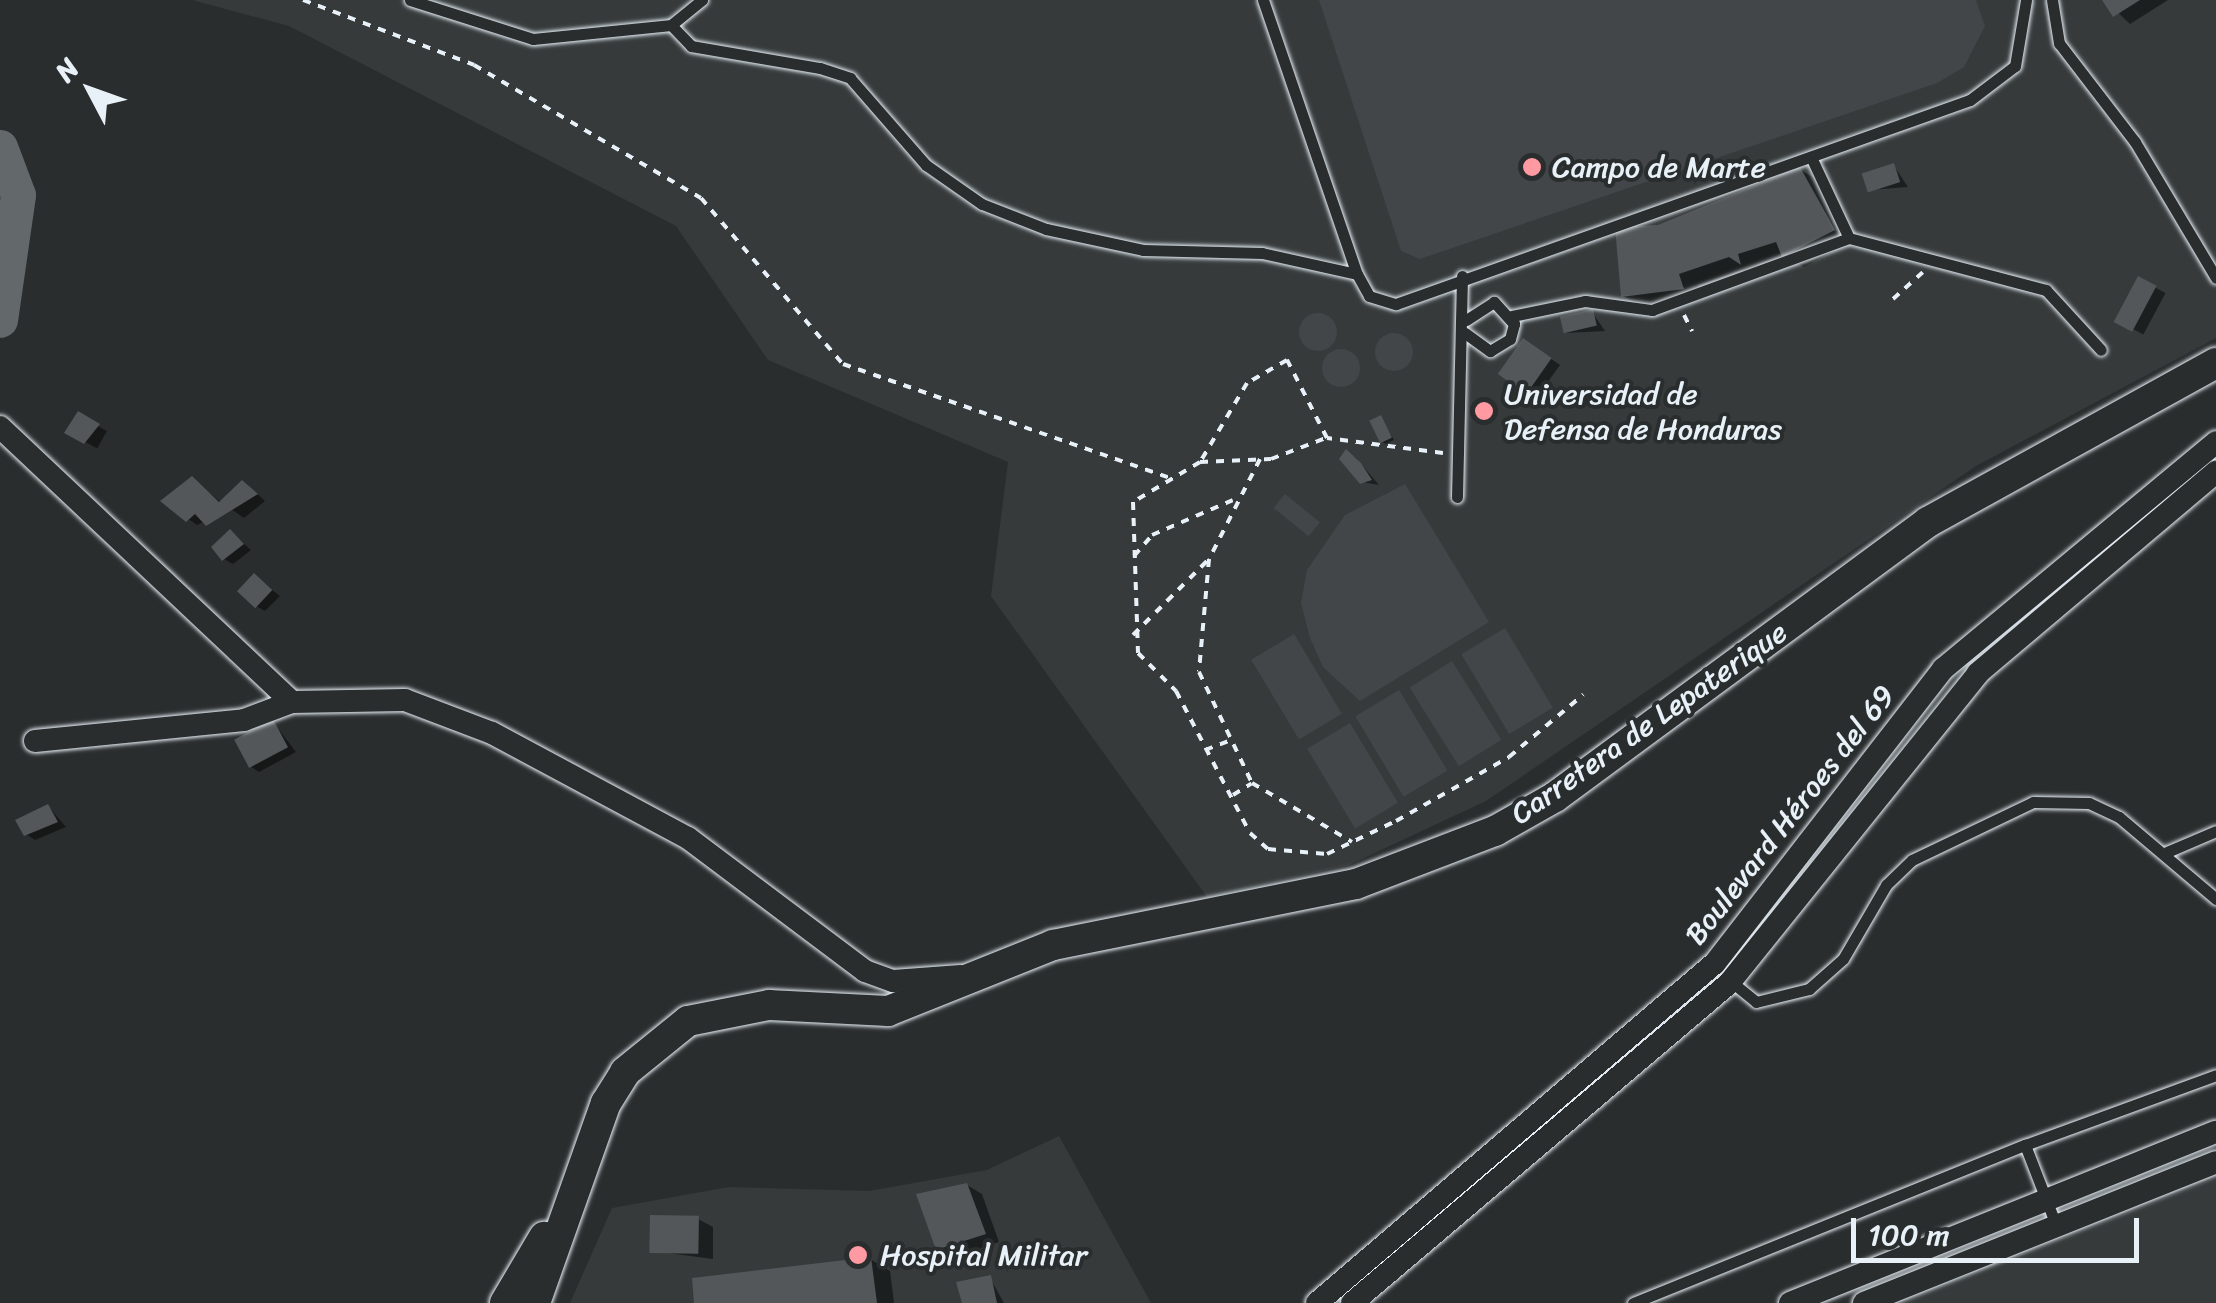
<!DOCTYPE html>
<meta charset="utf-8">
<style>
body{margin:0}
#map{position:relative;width:2216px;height:1303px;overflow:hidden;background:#2a2d2e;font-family:Sriracha,sans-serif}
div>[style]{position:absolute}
.built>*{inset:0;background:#363a3b}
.green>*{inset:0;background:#424648;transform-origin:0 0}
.round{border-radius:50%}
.shadow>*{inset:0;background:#0007;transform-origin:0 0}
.river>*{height:35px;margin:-17.5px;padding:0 17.5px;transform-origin:17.5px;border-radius:17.5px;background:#63686b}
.building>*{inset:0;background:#535759;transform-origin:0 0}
.path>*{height:4px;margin-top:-2px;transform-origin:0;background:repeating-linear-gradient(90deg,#e8f1f8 0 8px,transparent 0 16px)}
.roads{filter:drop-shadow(0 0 2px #e8f1f8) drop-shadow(0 0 2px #e8f1f8)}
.service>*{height:11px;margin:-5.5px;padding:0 5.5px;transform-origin:5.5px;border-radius:5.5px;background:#2a2d2e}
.minor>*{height:22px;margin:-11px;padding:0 11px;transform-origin:11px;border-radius:11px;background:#2a2d2e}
.secondary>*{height:30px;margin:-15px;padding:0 15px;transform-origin:15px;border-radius:15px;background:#2a2d2e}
.dots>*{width:28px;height:28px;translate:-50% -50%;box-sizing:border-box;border:5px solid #2a2d2e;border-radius:50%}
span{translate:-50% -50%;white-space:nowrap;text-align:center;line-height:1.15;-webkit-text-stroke:8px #2a2d2e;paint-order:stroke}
.poi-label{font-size:30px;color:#e8f1f8}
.left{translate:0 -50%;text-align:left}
.street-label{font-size:30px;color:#e8f1f8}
.north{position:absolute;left:40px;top:40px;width:100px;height:100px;-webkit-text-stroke:8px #2a2d2e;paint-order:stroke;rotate:311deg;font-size:28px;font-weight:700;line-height:40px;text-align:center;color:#e8f1f8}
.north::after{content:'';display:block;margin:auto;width:35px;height:45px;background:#e8f1f8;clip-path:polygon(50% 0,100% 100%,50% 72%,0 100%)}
.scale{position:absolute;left:1851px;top:1218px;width:288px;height:45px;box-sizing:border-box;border:5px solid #e8f1f8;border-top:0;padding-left:12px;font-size:30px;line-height:35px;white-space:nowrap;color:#e8f1f8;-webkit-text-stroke:8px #2a2d2e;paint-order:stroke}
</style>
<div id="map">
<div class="built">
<i style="clip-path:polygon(192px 0,2216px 0,2216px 338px,1976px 466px,1486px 801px,1349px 865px,1207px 897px,991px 596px,1008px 462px,768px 360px,676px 226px,289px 26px)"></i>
<i style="clip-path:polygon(1059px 1136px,1151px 1303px,570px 1303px,612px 1208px,729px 1187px,869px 1191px,987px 1170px)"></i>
<i style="clip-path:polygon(2216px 1178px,2216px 1303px,1901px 1303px,1993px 1266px)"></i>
</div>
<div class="green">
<i style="clip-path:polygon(1319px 0,1976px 0,1985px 26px,1964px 67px,1937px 83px,1420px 259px,1401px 251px)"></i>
<i class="round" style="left:1299px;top:313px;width:38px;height:38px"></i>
<i class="round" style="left:1375px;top:333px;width:38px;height:38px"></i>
<i class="round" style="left:1322px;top:349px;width:38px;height:38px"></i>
<i style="clip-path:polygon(1405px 484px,1489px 622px,1360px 701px,1323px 667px,1310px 638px,1301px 603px,1307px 570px,1345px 515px)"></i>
<i style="left:1285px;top:494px;width:45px;height:18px;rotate:39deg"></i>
<i style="left:1505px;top:628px;width:93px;height:51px;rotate:59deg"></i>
<i style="left:1294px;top:634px;width:93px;height:50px;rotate:59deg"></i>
<i style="left:1452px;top:661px;width:93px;height:50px;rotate:58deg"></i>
<i style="left:1399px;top:690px;width:94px;height:51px;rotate:59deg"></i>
<i style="left:1350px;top:723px;width:93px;height:50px;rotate:59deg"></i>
</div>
<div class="shadow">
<i style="clip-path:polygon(2105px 0,2168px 0,2130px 24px)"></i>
<i style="clip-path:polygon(1894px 166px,1908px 187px,1869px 190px)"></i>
<i style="clip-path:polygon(1800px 170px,1820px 181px,1853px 241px,1804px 267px,1784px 256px,1758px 264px,1753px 277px,1742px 270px,1698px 285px,1702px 300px,1643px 307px,1623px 296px,1658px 227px)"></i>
<i style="left:2139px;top:279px;width:30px;height:47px;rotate:28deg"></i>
<i style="clip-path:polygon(1592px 312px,1605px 331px,1566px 333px)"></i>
<i style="clip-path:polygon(1533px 346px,1560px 365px,1537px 397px,1528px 392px)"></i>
<i style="left:78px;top:415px;width:33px;height:20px;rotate:29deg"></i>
<i style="clip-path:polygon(1381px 418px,1394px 440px,1386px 444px,1382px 442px)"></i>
<i style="clip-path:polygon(1347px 452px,1356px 458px,1379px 485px,1362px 482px)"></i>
<i style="clip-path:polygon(192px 479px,222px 503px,252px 489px,265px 501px,244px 518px,231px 509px,197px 525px,164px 502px)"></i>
<i style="clip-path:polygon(230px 532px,251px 550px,233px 564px,224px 559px)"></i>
<i style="clip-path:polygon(255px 577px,280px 596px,265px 611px,256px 606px)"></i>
<i style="clip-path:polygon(273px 722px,296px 752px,259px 772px,250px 766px)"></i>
<i style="clip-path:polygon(48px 806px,66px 827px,35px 840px,26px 834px)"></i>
<i style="clip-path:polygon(967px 1185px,982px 1194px,999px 1242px,953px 1257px,938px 1248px)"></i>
<i style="clip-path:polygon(698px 1219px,713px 1227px,713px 1259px,653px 1251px)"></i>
<i style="clip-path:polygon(870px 1259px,890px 1271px,894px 1303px,697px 1303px)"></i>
<i style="clip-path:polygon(990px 1278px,1004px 1303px,965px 1303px)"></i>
</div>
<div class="river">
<i style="left:0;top:147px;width:51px;rotate:69.4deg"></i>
<i style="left:18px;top:195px;width:126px;rotate:98.2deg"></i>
</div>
<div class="building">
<i style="clip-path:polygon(2102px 0,2140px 0,2113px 17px)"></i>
<i style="left:1894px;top:163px;width:20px;height:34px;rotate:72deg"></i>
<i style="clip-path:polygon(1800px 167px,1835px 230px,1782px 257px,1776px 242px,1738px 254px,1741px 265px,1729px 257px,1679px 274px,1684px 289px,1621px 297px,1615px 227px,1658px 225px)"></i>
<i style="left:2138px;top:276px;width:21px;height:52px;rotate:28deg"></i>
<i style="left:1593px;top:309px;width:17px;height:34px;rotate:77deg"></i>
<i style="left:1523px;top:338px;width:35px;height:44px;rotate:35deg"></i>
<i style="clip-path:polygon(78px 411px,100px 424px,84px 444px,64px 433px)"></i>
<i style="left:1381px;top:415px;width:25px;height:13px;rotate:64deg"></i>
<i style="clip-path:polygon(1346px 449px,1361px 463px,1372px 480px,1360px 484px,1339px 459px)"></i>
<i style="clip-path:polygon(192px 476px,219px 502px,242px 480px,258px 494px,206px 526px,195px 514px,186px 522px,160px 501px)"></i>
<i style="clip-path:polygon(230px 529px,244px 544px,222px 561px,211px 547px)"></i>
<i style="left:254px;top:573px;width:25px;height:25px;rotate:43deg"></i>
<i style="left:273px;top:719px;width:32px;height:44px;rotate:62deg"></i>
<i style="clip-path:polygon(48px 804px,58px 822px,24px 836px,15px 820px)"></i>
<i style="clip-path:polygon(967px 1183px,986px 1234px,936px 1250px,916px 1194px)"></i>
<i style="left:650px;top:1215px;width:49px;height:38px;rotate:1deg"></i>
<i style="clip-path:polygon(871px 1257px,877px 1303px,694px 1303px,692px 1278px)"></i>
<i style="clip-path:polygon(991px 1275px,997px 1303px,962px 1303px,956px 1282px)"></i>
</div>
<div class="path">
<i style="left:303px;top:0;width:183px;rotate:20.8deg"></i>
<i style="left:474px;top:65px;width:263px;rotate:30.4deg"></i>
<i style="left:701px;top:198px;width:218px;rotate:49.5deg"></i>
<i style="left:843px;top:364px;width:346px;rotate:19.2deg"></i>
<i style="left:1893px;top:299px;width:40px;rotate:-42deg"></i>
<i style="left:1684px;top:315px;width:18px;rotate:63deg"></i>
<i style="left:1443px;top:453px;width:117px;rotate:-172.6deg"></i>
<i style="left:1327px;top:438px;width:88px;rotate:-117.1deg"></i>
<i style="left:1287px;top:360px;width:46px;rotate:150.1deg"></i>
<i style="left:1247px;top:383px;width:92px;rotate:120.7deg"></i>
<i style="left:1200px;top:462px;width:78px;rotate:149.2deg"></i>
<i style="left:1133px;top:502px;width:151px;rotate:88.1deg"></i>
<i style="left:1138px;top:653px;width:54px;rotate:45deg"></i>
<i style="left:1176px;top:691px;width:160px;rotate:62.5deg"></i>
<i style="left:1250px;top:833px;width:24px;rotate:42deg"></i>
<i style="left:1268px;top:849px;width:59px;rotate:4.8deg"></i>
<i style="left:1327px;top:854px;width:76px;rotate:-25.6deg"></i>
<i style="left:1396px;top:821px;width:130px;rotate:-29.5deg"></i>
<i style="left:1509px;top:757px;width:97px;rotate:-40deg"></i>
<i style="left:1260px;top:459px;width:112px;rotate:117deg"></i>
<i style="left:1209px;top:559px;width:113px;rotate:95.1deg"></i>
<i style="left:1199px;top:672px;width:123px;rotate:64.5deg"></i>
<i style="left:1252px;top:783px;width:116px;rotate:30.5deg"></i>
<i style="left:1200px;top:462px;width:71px;rotate:-2.4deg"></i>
<i style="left:1271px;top:459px;width:59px;rotate:-20.9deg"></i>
<i style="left:1134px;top:556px;width:28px;rotate:-49deg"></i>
<i style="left:1152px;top:535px;width:88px;rotate:-23.4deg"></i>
<i style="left:1133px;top:635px;width:105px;rotate:-45deg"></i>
<i style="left:1205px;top:750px;width:25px;rotate:-21deg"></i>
<i style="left:1233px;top:795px;width:22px;rotate:-32deg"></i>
</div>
<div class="roads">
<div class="service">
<i style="left:410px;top:0;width:129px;rotate:17.6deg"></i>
<i style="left:533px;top:39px;width:139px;rotate:-5.8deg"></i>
<i style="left:671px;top:25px;width:29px;rotate:46deg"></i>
<i style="left:691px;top:46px;width:131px;rotate:9.7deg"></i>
<i style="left:820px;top:68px;width:32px;rotate:18deg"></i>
<i style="left:850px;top:78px;width:116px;rotate:48.9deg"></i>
<i style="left:926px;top:165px;width:68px;rotate:34.9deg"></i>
<i style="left:982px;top:204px;width:69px;rotate:21.3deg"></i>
<i style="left:1046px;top:229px;width:99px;rotate:12.2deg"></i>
<i style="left:1143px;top:250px;width:119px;rotate:1.4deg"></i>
<i style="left:1262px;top:253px;width:97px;rotate:12.5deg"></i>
<i style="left:1263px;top:0;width:290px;rotate:71.1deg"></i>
<i style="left:1357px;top:274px;width:25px;rotate:61deg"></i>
<i style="left:1369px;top:296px;width:28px;rotate:17deg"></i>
<i style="left:1396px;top:304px;width:609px;rotate:-19.57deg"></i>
<i style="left:1970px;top:100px;width:56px;rotate:-37.1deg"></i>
<i style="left:2015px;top:66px;width:67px;rotate:-80.5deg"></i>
<i style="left:2052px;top:0;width:44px;rotate:80.8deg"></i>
<i style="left:2059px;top:43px;width:125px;rotate:52.5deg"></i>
<i style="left:2135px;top:142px;width:158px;rotate:59.2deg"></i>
<i style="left:671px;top:25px;width:40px;rotate:-39deg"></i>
<i style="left:1811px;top:157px;width:89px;rotate:64.9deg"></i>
<i style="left:1849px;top:238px;width:204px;rotate:14.8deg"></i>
<i style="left:2046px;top:290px;width:81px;rotate:47.5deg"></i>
<i style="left:1512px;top:316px;width:75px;rotate:-11.6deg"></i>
<i style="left:1585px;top:301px;width:68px;rotate:7.7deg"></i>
<i style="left:1652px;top:310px;width:210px;rotate:-20.1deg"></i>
<i style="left:1465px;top:333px;width:31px;rotate:36deg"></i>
<i style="left:1490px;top:351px;width:23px;rotate:-31deg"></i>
<i style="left:1510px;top:339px;width:16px;rotate:-75deg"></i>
<i style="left:1514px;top:324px;width:30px;rotate:-132deg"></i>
<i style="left:1494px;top:302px;width:33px;rotate:147deg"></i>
<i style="left:1457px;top:497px;width:221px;rotate:-88.7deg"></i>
<i style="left:2167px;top:852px;width:53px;rotate:-23.2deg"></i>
<i style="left:1728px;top:979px;width:36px;rotate:39deg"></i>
<i style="left:1756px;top:1002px;width:55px;rotate:-13.8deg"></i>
<i style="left:1809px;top:989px;width:45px;rotate:-41.4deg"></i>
<i style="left:1843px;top:959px;width:86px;rotate:-59.8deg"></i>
<i style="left:1886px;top:885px;width:36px;rotate:-44deg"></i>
<i style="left:1912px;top:860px;width:134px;rotate:-25.6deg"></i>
<i style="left:2033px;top:802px;width:56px;rotate:1deg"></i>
<i style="left:2089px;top:803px;width:33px;rotate:25deg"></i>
<i style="left:2119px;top:817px;width:127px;rotate:40.2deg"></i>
<i style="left:2025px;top:1145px;width:203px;rotate:-20.1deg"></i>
<i style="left:1633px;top:1303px;width:423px;rotate:-22deg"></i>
<i style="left:2025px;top:1145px;width:86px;rotate:68.8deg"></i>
</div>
<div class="minor">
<i style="left:0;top:427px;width:401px;rotate:43.3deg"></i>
<i style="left:292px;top:702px;width:113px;rotate:-1deg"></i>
<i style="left:405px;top:700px;width:93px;rotate:20.8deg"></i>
<i style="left:492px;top:733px;width:222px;rotate:28.2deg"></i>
<i style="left:688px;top:838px;width:221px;rotate:36.9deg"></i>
<i style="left:865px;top:971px;width:30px;rotate:20deg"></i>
<i style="left:893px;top:981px;width:68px;rotate:-4.2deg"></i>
<i style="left:35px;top:741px;width:210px;rotate:-5.7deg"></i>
<i style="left:244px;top:720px;width:51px;rotate:-20.6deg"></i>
<i style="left:1317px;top:1303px;width:523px;rotate:-40.51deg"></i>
<i style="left:1715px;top:963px;width:372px;rotate:-52.2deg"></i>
<i style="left:1943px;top:669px;width:355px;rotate:-39.7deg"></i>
<i style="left:1352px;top:1303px;width:496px;rotate:-40.3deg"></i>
<i style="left:1730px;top:982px;width:396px;rotate:-51.2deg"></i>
<i style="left:1978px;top:673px;width:312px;rotate:-40.2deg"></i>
<i style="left:1790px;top:1303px;width:459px;rotate:-21.9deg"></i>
<i style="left:1864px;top:1303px;width:379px;rotate:-21.8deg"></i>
</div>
<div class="secondary">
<i style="left:505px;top:1303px;width:77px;rotate:-59.4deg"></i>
<i style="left:535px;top:1303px;width:212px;rotate:-70.5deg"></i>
<i style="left:606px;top:1103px;width:36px;rotate:-58deg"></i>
<i style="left:625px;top:1072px;width:81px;rotate:-39deg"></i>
<i style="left:688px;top:1021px;width:83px;rotate:-11.2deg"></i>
<i style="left:769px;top:1005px;width:119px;rotate:2.9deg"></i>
<i style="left:888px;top:1011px;width:178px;rotate:-21.8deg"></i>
<i style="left:1053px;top:945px;width:309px;rotate:-11.4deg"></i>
<i style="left:1356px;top:884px;width:149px;rotate:-20.9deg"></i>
<i style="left:1495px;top:831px;width:69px;rotate:-29.5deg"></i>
<i style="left:1555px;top:797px;width:463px;rotate:-36.4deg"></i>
<i style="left:1928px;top:522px;width:329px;rotate:-28.9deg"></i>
</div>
</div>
<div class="dots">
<i style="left:1532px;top:167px;background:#ff9aa2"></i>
<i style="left:1484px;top:411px;background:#ff9aa2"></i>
<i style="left:858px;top:1255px;background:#ff9aa2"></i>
</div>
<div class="poi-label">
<span class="left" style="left:1552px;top:167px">Campo de Marte</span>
<span class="left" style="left:1504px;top:411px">Universidad de<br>Defensa de Honduras</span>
<span class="left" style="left:880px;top:1255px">Hospital Militar</span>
</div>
<div class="street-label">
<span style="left:1649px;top:723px;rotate:-35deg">Carretera de Lepaterique</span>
<span style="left:1790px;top:815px;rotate:-52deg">Boulevard Héroes del 69</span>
</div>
<div class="north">N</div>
<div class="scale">100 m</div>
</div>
